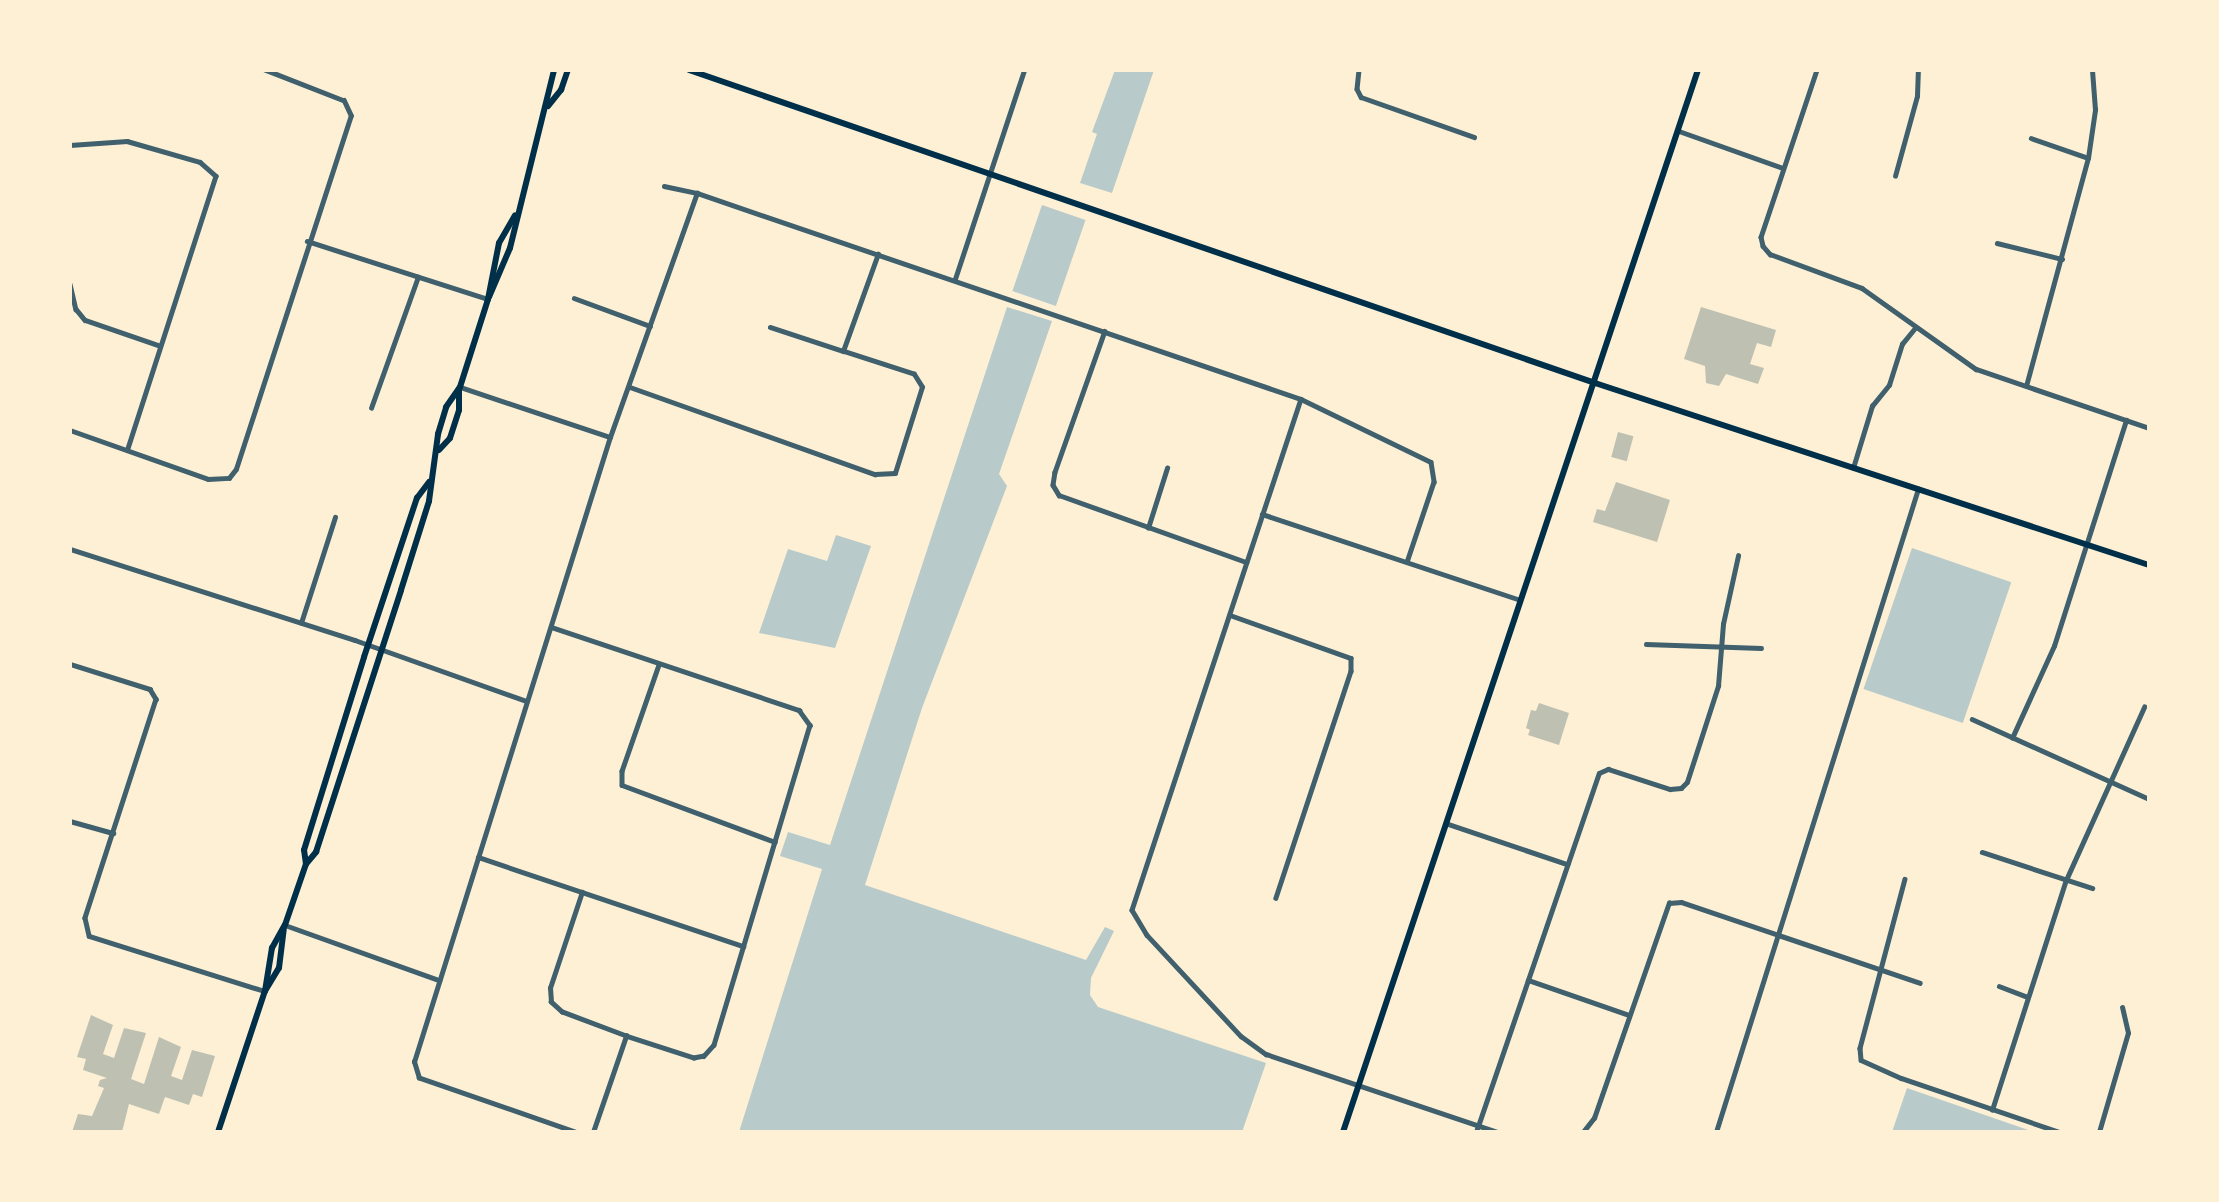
<!DOCTYPE html>
<style>
body{margin:0}
#map{position:relative;width:2219px;height:1202px;overflow:hidden;background:#fdf0d5;font-family:Poppins,sans-serif}
div>[style]{position:absolute}
.green>*{inset:0;background:#b9caca;transform-origin:0 0}
.building>*{inset:0;background:#bec0b2;transform-origin:0 0}
.minor>*{height:4.5px;margin:-2.25px;padding:0 2.25px;transform-origin:2.25px;border-radius:2.25px;background:#3f606c}
.secondary>*{height:6px;margin:-3px;padding:0 3px;transform-origin:3px;border-radius:3px;background:#003049}
span{translate:-50% -50%;white-space:nowrap;text-align:center;line-height:1.15;-webkit-text-stroke:5px #fdf0d5;paint-order:stroke}
.frame{position:absolute;inset:0;border:72px solid #fdf0d5;pointer-events:none}
</style>
<div id="map">
<div class="green">
<i style="clip-path:polygon(1115px 70px,1154px 70px,1112px 193px,1080px 183px,1097px 134px,1092px 132px)"></i>
<i style="left:1042px;top:205px;width:46px;height:91px;rotate:19deg"></i>
<i style="clip-path:polygon(1007px 307px,1052px 321px,999px 474px,1007px 486px,922px 708px,865px 885px,1086px 960px,1105px 927px,1114px 931px,1091px 978px,1090px 995px,1098px 1007px,1266px 1063px,1242px 1132px,739px 1132px,822px 869px,780px 856px,788px 832px,830px 845px)"></i>
<i style="clip-path:polygon(836px 535px,871px 546px,835px 648px,759px 633px,788px 549px,827px 561px)"></i>
<i style="left:1912px;top:548px;width:105px;height:149px;rotate:19deg"></i>
<i style="clip-path:polygon(1907px 1088px,2034px 1132px,1892px 1132px)"></i>
</div>
<div class="building">
<i style="clip-path:polygon(1701px 307px,1776px 330px,1771px 347px,1757px 343px,1750px 364px,1764px 368px,1758px 384px,1726px 374px,1719px 386px,1706px 383px,1705px 366px,1684px 359px)"></i>
<i style="left:1618px;top:432px;width:16px;height:26px;rotate:15deg"></i>
<i style="clip-path:polygon(1616px 482px,1670px 500px,1657px 542px,1593px 522px,1597px 509px,1605px 511px)"></i>
<i style="clip-path:polygon(1539px 703px,1569px 713px,1559px 745px,1528px 735px,1530px 730px,1526px 728px,1531px 710px,1536px 711px)"></i>
<i style="clip-path:polygon(91px 1015px,113px 1025px,103px 1054px,114px 1058px,124px 1028px,146px 1033px,131px 1079px,144px 1084px,159px 1037px,181px 1047px,171px 1076px,182px 1080px,192px 1050px,215px 1056px,202px 1097px,193px 1094px,189px 1105px,165px 1097px,159px 1114px,129px 1104px,122px 1132px,72px 1132px,78px 1114px,92px 1116px,104px 1088px,98px 1086px,100px 1080px,107px 1078px,83px 1070px,86px 1059px,77px 1057px)"></i>
</div>
<div class="minor">
<i style="left:1359px;top:70px;width:19px;rotate:96deg"></i>
<i style="left:1357px;top:89px;width:9px;rotate:63deg"></i>
<i style="left:1361px;top:97px;width:120px;rotate:19.5deg"></i>
<i style="left:1817px;top:70px;width:176px;rotate:108.5deg"></i>
<i style="left:1761px;top:237px;width:9px;rotate:77deg"></i>
<i style="left:1763px;top:246px;width:11px;rotate:49deg"></i>
<i style="left:1770px;top:254px;width:98px;rotate:20.3deg"></i>
<i style="left:1862px;top:288px;width:140px;rotate:35.4deg"></i>
<i style="left:1976px;top:369px;width:183px;rotate:18.8deg"></i>
<i style="left:1679px;top:131px;width:110px;rotate:19.6deg"></i>
<i style="left:2031px;top:138px;width:60px;rotate:19.3deg"></i>
<i style="left:70px;top:145px;width:57px;rotate:-4deg"></i>
<i style="left:127px;top:141px;width:76px;rotate:16deg"></i>
<i style="left:200px;top:162px;width:21px;rotate:41deg"></i>
<i style="left:216px;top:176px;width:286px;rotate:107.9deg"></i>
<i style="left:1895px;top:176px;width:83px;rotate:-74.6deg"></i>
<i style="left:1917px;top:96px;width:26px;rotate:-88deg"></i>
<i style="left:664px;top:186px;width:34px;rotate:12deg"></i>
<i style="left:307px;top:241px;width:190px;rotate:17.8deg"></i>
<i style="left:1997px;top:243px;width:67px;rotate:13.8deg"></i>
<i style="left:955px;top:279px;width:220px;rotate:-71.7deg"></i>
<i style="left:70px;top:284px;width:26px;rotate:77deg"></i>
<i style="left:76px;top:309px;width:14px;rotate:51deg"></i>
<i style="left:85px;top:320px;width:77px;rotate:18.9deg"></i>
<i style="left:574px;top:298px;width:81px;rotate:20.2deg"></i>
<i style="left:770px;top:327px;width:77px;rotate:18.2deg"></i>
<i style="left:1105px;top:331px;width:150px;rotate:109.5deg"></i>
<i style="left:1055px;top:472px;width:13px;rotate:99deg"></i>
<i style="left:1053px;top:485px;width:12px;rotate:59deg"></i>
<i style="left:1059px;top:495px;width:199px;rotate:19.7deg"></i>
<i style="left:2026px;top:386px;width:236px;rotate:-74.8deg"></i>
<i style="left:2088px;top:158px;width:49px;rotate:-81.7deg"></i>
<i style="left:2095px;top:110px;width:40px;rotate:-94.3deg"></i>
<i style="left:460px;top:387px;width:158px;rotate:18.4deg"></i>
<i style="left:630px;top:387px;width:260px;rotate:19.6deg"></i>
<i style="left:875px;top:474px;width:20px;rotate:-3deg"></i>
<i style="left:895px;top:473px;width:90px;rotate:-72.6deg"></i>
<i style="left:922px;top:387px;width:15px;rotate:-122deg"></i>
<i style="left:914px;top:374px;width:75px;rotate:-162.1deg"></i>
<i style="left:843px;top:351px;width:103px;rotate:-70.2deg"></i>
<i style="left:1301px;top:399px;width:144px;rotate:25.9deg"></i>
<i style="left:1431px;top:462px;width:20px;rotate:81deg"></i>
<i style="left:1434px;top:482px;width:84px;rotate:108.6deg"></i>
<i style="left:371px;top:408px;width:139px;rotate:-70.3deg"></i>
<i style="left:70px;top:430px;width:146px;rotate:19.5deg"></i>
<i style="left:208px;top:479px;width:21px;rotate:-3deg"></i>
<i style="left:229px;top:478px;width:11px;rotate:-52deg"></i>
<i style="left:236px;top:469px;width:371px;rotate:-72deg"></i>
<i style="left:351px;top:116px;width:17px;rotate:-115deg"></i>
<i style="left:344px;top:101px;width:85px;rotate:-158.6deg"></i>
<i style="left:1853px;top:468px;width:65px;rotate:-73deg"></i>
<i style="left:1872px;top:406px;width:27px;rotate:-51deg"></i>
<i style="left:1889px;top:385px;width:43px;rotate:-72.4deg"></i>
<i style="left:1902px;top:344px;width:21px;rotate:-51deg"></i>
<i style="left:1262px;top:514px;width:272px;rotate:18.4deg"></i>
<i style="left:1148px;top:528px;width:63px;rotate:-72.4deg"></i>
<i style="left:70px;top:549px;width:299px;rotate:17.7deg"></i>
<i style="left:355px;top:640px;width:182px;rotate:19.6deg"></i>
<i style="left:1230px;top:615px;width:128px;rotate:19.6deg"></i>
<i style="left:1351px;top:658px;width:13px;rotate:90deg"></i>
<i style="left:1351px;top:671px;width:239px;rotate:108.3deg"></i>
<i style="left:301px;top:623px;width:111px;rotate:-72.2deg"></i>
<i style="left:551px;top:627px;width:262px;rotate:18.5deg"></i>
<i style="left:799px;top:710px;width:19px;rotate:54deg"></i>
<i style="left:810px;top:725px;width:334px;rotate:106.7deg"></i>
<i style="left:714px;top:1045px;width:15px;rotate:132deg"></i>
<i style="left:704px;top:1056px;width:10px;rotate:169deg"></i>
<i style="left:694px;top:1058px;width:71px;rotate:-162.1deg"></i>
<i style="left:626px;top:1036px;width:68px;rotate:-159.4deg"></i>
<i style="left:562px;top:1012px;width:15px;rotate:-138deg"></i>
<i style="left:551px;top:1002px;width:14px;rotate:-94deg"></i>
<i style="left:550px;top:988px;width:101px;rotate:-71.6deg"></i>
<i style="left:1646px;top:644px;width:115px;rotate:2deg"></i>
<i style="left:70px;top:664px;width:84px;rotate:17.4deg"></i>
<i style="left:150px;top:689px;width:12px;rotate:59deg"></i>
<i style="left:156px;top:699px;width:230px;rotate:108deg"></i>
<i style="left:85px;top:918px;width:18px;rotate:77deg"></i>
<i style="left:89px;top:936px;width:184px;rotate:17.4deg"></i>
<i style="left:659px;top:665px;width:112px;rotate:109.2deg"></i>
<i style="left:622px;top:771px;width:14px;rotate:90deg"></i>
<i style="left:622px;top:785px;width:163px;rotate:20.4deg"></i>
<i style="left:1972px;top:719px;width:194px;rotate:24.3deg"></i>
<i style="left:2012px;top:738px;width:101px;rotate:-65.5deg"></i>
<i style="left:2054px;top:646px;width:237px;rotate:-72.3deg"></i>
<i style="left:70px;top:821px;width:45px;rotate:15.6deg"></i>
<i style="left:1448px;top:824px;width:126px;rotate:18.6deg"></i>
<i style="left:1982px;top:852px;width:116px;rotate:18.1deg"></i>
<i style="left:478px;top:857px;width:280px;rotate:18.6deg"></i>
<i style="left:1905px;top:879px;width:175px;rotate:104.9deg"></i>
<i style="left:1860px;top:1048px;width:12px;rotate:85deg"></i>
<i style="left:1861px;top:1060px;width:44px;rotate:24.2deg"></i>
<i style="left:1901px;top:1078px;width:168px;rotate:18.8deg"></i>
<i style="left:285px;top:925px;width:164px;rotate:19.7deg"></i>
<i style="left:1528px;top:980px;width:107px;rotate:19.1deg"></i>
<i style="left:1999px;top:986px;width:30px;rotate:21deg"></i>
<i style="left:1992px;top:1110px;width:242px;rotate:-72.2deg"></i>
<i style="left:2066px;top:880px;width:190px;rotate:-65.7deg"></i>
<i style="left:575px;top:1132px;width:165px;rotate:-160.9deg"></i>
<i style="left:419px;top:1078px;width:17px;rotate:-107deg"></i>
<i style="left:414px;top:1062px;width:655px;rotate:-72.59deg"></i>
<i style="left:610px;top:437px;width:259px;rotate:-70.4deg"></i>
<i style="left:697px;top:193px;width:638px;rotate:18.83deg"></i>
<i style="left:1301px;top:399px;width:538px;rotate:108.3deg"></i>
<i style="left:1132px;top:910px;width:29px;rotate:59deg"></i>
<i style="left:1147px;top:935px;width:138px;rotate:47.1deg"></i>
<i style="left:1241px;top:1036px;width:31px;rotate:36deg"></i>
<i style="left:1266px;top:1054px;width:245px;rotate:18.6deg"></i>
<i style="left:593px;top:1132px;width:102px;rotate:-71deg"></i>
<i style="left:1476px;top:1132px;width:379px;rotate:-71.1deg"></i>
<i style="left:1599px;top:773px;width:10px;rotate:-24deg"></i>
<i style="left:1608px;top:769px;width:65px;rotate:17.9deg"></i>
<i style="left:1670px;top:789px;width:11px;rotate:-5deg"></i>
<i style="left:1681px;top:788px;width:8px;rotate:-45deg"></i>
<i style="left:1687px;top:782px;width:101px;rotate:-72.1deg"></i>
<i style="left:1718px;top:686px;width:62px;rotate:-85.4deg"></i>
<i style="left:1723px;top:624px;width:70px;rotate:-77.6deg"></i>
<i style="left:1583px;top:1132px;width:18px;rotate:-52deg"></i>
<i style="left:1594px;top:1118px;width:228px;rotate:-70.8deg"></i>
<i style="left:1669px;top:903px;width:12px;rotate:-5deg"></i>
<i style="left:1681px;top:902px;width:252px;rotate:18.7deg"></i>
<i style="left:1716px;top:1132px;width:674px;rotate:-72.56deg"></i>
<i style="left:2099px;top:1132px;width:103px;rotate:-73.7deg"></i>
<i style="left:2128px;top:1033px;width:26px;rotate:-103deg"></i>
</div>
<div class="secondary">
<i style="left:689px;top:70px;width:959px;rotate:19.06deg"></i>
<i style="left:1595px;top:383px;width:583px;rotate:18.19deg"></i>
<i style="left:548px;top:106px;width:21px;rotate:-51deg"></i>
<i style="left:561px;top:90px;width:21px;rotate:-71deg"></i>
<i style="left:489px;top:297px;width:53px;rotate:-66.8deg"></i>
<i style="left:510px;top:248px;width:183px;rotate:-76.1deg"></i>
<i style="left:439px;top:450px;width:16px;rotate:-47deg"></i>
<i style="left:450px;top:438px;width:29px;rotate:-72deg"></i>
<i style="left:459px;top:410px;width:21px;rotate:-90deg"></i>
<i style="left:306px;top:864px;width:14px;rotate:-98deg"></i>
<i style="left:304px;top:850px;width:202px;rotate:-72.7deg"></i>
<i style="left:364px;top:657px;width:168px;rotate:-71.6deg"></i>
<i style="left:417px;top:498px;width:20px;rotate:-53deg"></i>
<i style="left:265px;top:991px;width:44px;rotate:-80.8deg"></i>
<i style="left:272px;top:948px;width:26px;rotate:-61deg"></i>
<i style="left:285px;top:925px;width:65px;rotate:-71deg"></i>
<i style="left:306px;top:864px;width:16px;rotate:-50deg"></i>
<i style="left:316px;top:852px;width:275px;rotate:-72deg"></i>
<i style="left:401px;top:590px;width:93px;rotate:-72.5deg"></i>
<i style="left:429px;top:501px;width:68px;rotate:-82.3deg"></i>
<i style="left:438px;top:434px;width:28px;rotate:-73deg"></i>
<i style="left:446px;top:407px;width:24px;rotate:-55deg"></i>
<i style="left:460px;top:387px;width:92px;rotate:-72.3deg"></i>
<i style="left:488px;top:299px;width:57px;rotate:-78.9deg"></i>
<i style="left:499px;top:243px;width:32px;rotate:-60deg"></i>
<i style="left:218px;top:1132px;width:149px;rotate:-71.6deg"></i>
<i style="left:265px;top:991px;width:27px;rotate:-59deg"></i>
<i style="left:279px;top:968px;width:39px;rotate:-83deg"></i>
<i style="left:1343px;top:1132px;width:1120px;rotate:-71.52deg"></i>
</div>
<div class="frame"></div>
</div>
